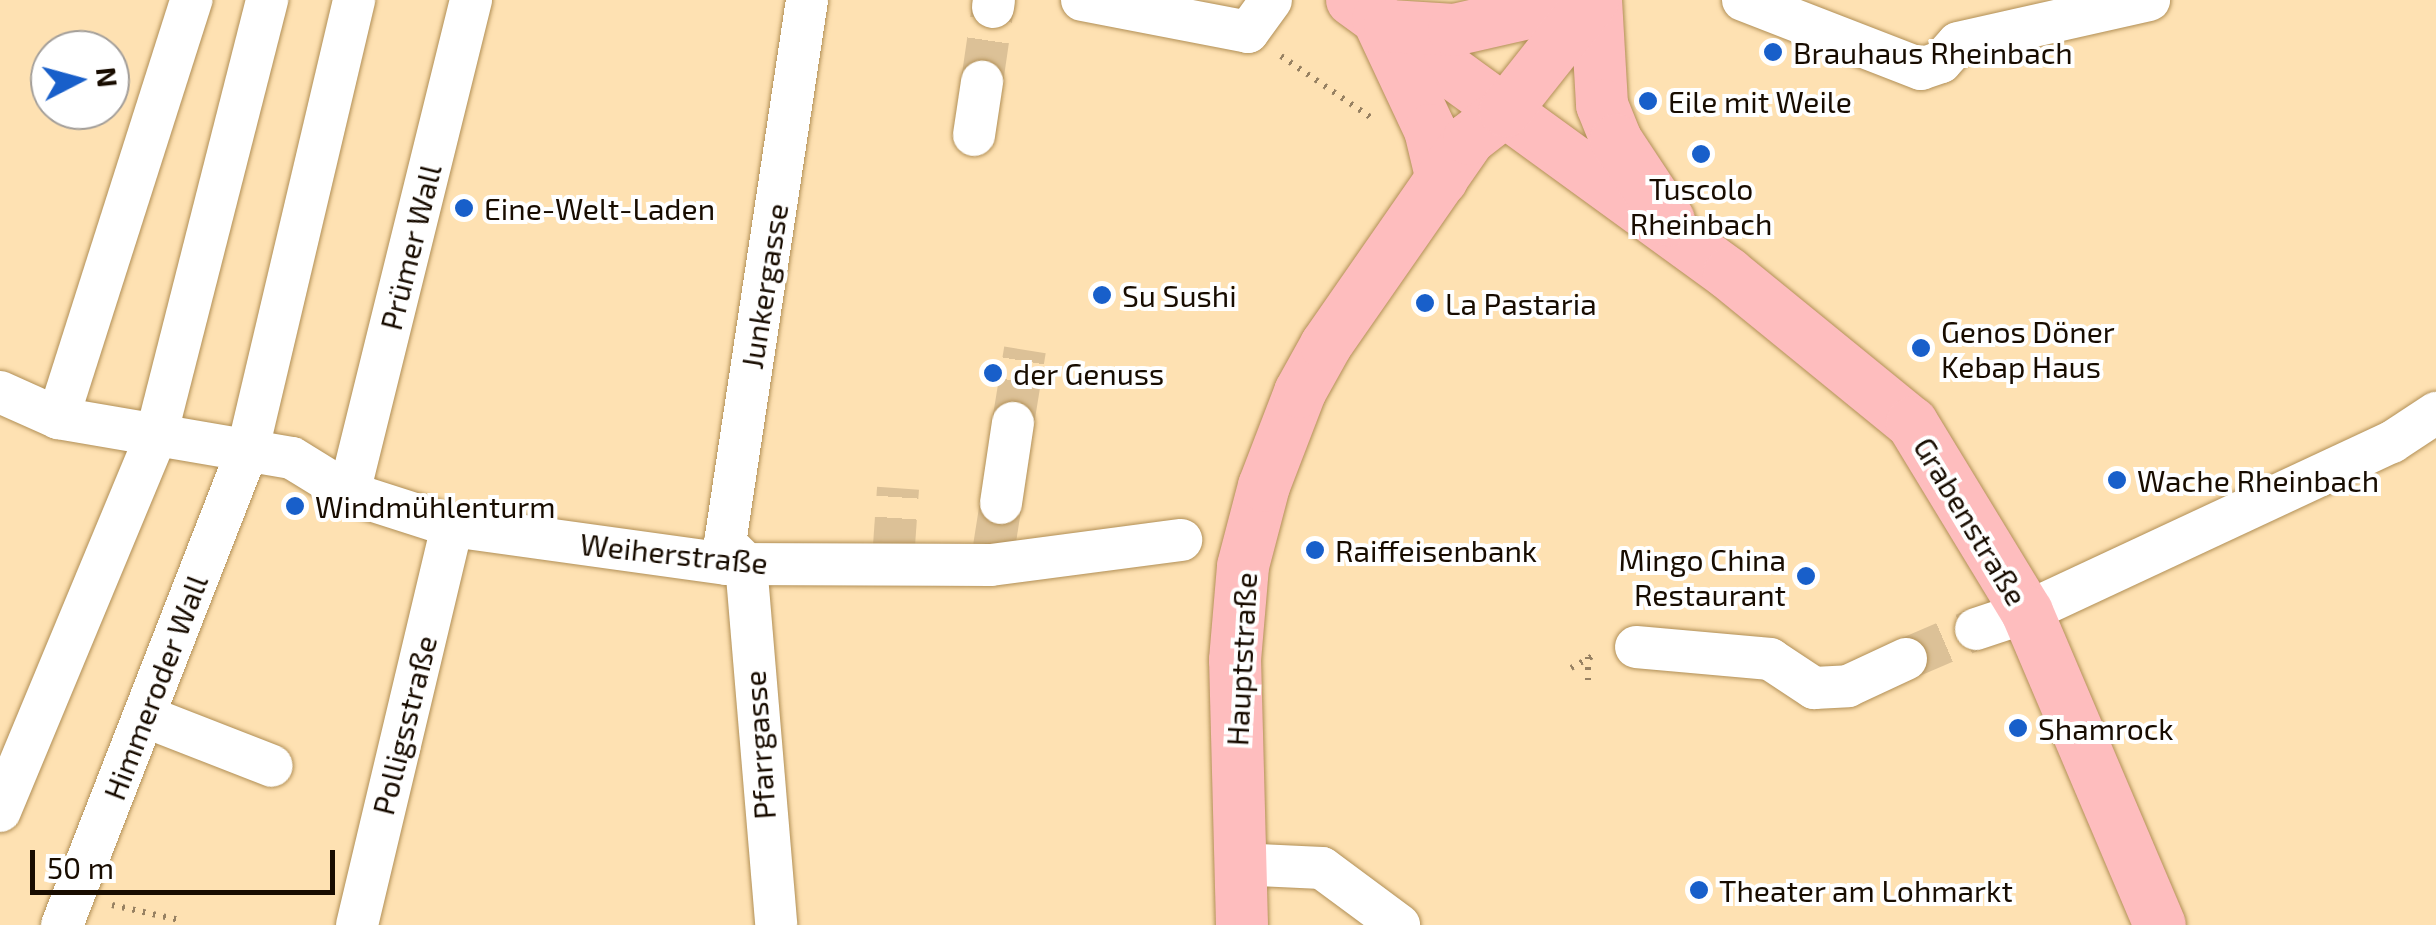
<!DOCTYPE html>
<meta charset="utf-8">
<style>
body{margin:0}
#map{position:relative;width:2436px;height:925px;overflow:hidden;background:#fee1b2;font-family:"Exo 2",sans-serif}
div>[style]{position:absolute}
.minor-tunnel>*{height:42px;margin-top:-21px;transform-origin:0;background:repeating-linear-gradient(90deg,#dcc197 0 42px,transparent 0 63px)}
.path>*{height:6px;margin-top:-3px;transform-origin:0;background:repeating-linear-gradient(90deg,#978162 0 2.5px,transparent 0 10.5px)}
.roads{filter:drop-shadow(0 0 2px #b18f56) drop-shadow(0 0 2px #b18f56)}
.minor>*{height:42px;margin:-21px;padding:0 21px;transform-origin:21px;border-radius:21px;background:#fff}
.major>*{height:52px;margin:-26px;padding:0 26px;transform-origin:26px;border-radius:26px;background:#febdbe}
.dots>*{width:28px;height:28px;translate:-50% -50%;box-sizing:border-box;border:5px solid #fff;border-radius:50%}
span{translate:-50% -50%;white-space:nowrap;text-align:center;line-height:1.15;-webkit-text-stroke:8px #fff;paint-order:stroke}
.poi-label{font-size:30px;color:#180c00}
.left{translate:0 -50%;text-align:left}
.right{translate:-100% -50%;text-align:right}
.street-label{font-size:30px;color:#180c00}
.north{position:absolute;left:30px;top:30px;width:100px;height:100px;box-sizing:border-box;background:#fff;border:2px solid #a39e99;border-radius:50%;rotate:84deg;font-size:28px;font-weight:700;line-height:40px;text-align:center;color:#180c00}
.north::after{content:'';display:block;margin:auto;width:35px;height:45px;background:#185fca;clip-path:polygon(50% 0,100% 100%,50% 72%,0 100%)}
.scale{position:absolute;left:30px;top:850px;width:305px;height:45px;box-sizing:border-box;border:5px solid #180c00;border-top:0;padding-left:12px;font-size:30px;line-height:35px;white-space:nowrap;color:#180c00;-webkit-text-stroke:8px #fff;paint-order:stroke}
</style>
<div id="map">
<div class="minor-tunnel">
<i style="left:982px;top:82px;width:76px;rotate:-81.7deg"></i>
<i style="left:1013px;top:423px;width:74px;rotate:-80.7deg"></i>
<i style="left:994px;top:547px;width:45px;rotate:-81deg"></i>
<i style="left:893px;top:560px;width:72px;rotate:-86deg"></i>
<i style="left:1906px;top:659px;width:76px;rotate:-23.2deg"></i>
</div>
<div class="path">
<i style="left:1281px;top:56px;width:108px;rotate:34.4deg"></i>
<i style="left:1588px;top:657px;width:31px;rotate:90deg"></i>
<i style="left:1571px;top:668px;width:29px;rotate:-29deg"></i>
<i style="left:1837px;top:886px;width:8px;rotate:40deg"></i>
<i style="left:112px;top:905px;width:69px;rotate:12.6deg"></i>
</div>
<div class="roads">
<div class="minor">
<i style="left:1082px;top:0;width:169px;rotate:10.9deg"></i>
<i style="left:1248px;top:32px;width:39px;rotate:-54deg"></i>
<i style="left:1743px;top:0;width:191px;rotate:21.2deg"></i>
<i style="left:1921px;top:69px;width:21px;rotate:-19deg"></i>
<i style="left:1941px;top:62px;width:25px;rotate:-48deg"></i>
<i style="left:1958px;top:43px;width:196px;rotate:-12.7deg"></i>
<i style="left:993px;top:7px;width:7px;rotate:-82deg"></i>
<i style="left:974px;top:135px;width:54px;rotate:-81.4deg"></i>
<i style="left:0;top:392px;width:64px;rotate:24.1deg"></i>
<i style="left:58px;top:418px;width:237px;rotate:9.7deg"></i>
<i style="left:292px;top:458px;width:67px;rotate:31.6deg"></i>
<i style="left:349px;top:493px;width:108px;rotate:17.8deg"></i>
<i style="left:452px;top:526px;width:277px;rotate:7.9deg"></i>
<i style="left:726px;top:564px;width:265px;rotate:0.2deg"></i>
<i style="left:991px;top:565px;width:192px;rotate:-7.5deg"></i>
<i style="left:58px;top:418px;width:439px;rotate:-72.3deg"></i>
<i style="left:349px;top:493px;width:508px;rotate:-76.1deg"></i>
<i style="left:1001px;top:503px;width:81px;rotate:-81.5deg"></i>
<i style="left:746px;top:564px;width:30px;rotate:-135deg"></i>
<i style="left:725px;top:543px;width:549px;rotate:-81.41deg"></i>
<i style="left:746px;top:564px;width:362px;rotate:85.2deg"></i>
<i style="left:1976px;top:629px;width:54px;rotate:-18.4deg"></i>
<i style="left:2027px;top:612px;width:403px;rotate:-25deg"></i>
<i style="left:2392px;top:442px;width:53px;rotate:-33.4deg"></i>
<i style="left:1636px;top:647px;width:135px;rotate:5.1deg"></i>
<i style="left:1770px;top:659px;width:53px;rotate:33.4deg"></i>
<i style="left:1814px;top:688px;width:34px;rotate:-3deg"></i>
<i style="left:1848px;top:686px;width:64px;rotate:-25deg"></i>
<i style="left:144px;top:716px;width:137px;rotate:21.3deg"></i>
<i style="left:0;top:811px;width:406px;rotate:-67.4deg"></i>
<i style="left:156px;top:436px;width:450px;rotate:-75.7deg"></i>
<i style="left:1237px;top:864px;width:85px;rotate:2.7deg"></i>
<i style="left:1322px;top:868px;width:96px;rotate:36.5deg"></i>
<i style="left:62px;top:925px;width:511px;rotate:-68.66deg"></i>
<i style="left:248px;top:449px;width:461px;rotate:-76.7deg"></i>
<i style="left:357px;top:925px;width:410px;rotate:-76.6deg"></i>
</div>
<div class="major">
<i style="left:1352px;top:0;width:466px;rotate:36deg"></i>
<i style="left:1729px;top:274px;width:236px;rotate:39.2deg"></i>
<i style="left:1912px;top:423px;width:221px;rotate:58.7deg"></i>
<i style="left:2027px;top:612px;width:340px;rotate:67deg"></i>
<i style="left:1596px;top:0;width:105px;rotate:86.7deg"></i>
<i style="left:1602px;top:105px;width:38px;rotate:68deg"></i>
<i style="left:1616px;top:140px;width:96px;rotate:56.5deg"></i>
<i style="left:1378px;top:19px;width:123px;rotate:64.9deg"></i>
<i style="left:1430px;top:130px;width:51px;rotate:76.5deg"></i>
<i style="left:1390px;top:26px;width:64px;rotate:3.6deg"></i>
<i style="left:1454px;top:30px;width:134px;rotate:-12.9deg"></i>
<i style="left:1242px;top:925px;width:265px;rotate:-91.5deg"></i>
<i style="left:1235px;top:660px;width:94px;rotate:-85.1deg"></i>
<i style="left:1243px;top:566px;width:83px;rotate:-75.3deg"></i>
<i style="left:1264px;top:486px;width:101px;rotate:-69deg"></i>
<i style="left:1300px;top:392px;width:54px;rotate:-61deg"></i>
<i style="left:1326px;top:345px;width:251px;rotate:-55.2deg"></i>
<i style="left:1469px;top:139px;width:46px;rotate:-37.9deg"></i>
<i style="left:1505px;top:111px;width:142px;rotate:-51.6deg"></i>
</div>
</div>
<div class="dots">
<i style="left:1773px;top:52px;background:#185fca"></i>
<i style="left:1648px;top:101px;background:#185fca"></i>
<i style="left:1701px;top:154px;background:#185fca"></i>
<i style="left:464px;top:208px;background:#185fca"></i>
<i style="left:1102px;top:295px;background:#185fca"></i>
<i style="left:1425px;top:303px;background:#185fca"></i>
<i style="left:1921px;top:348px;background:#185fca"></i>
<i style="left:993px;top:373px;background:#185fca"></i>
<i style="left:2117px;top:480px;background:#185fca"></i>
<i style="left:295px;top:506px;background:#185fca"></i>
<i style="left:1315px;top:550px;background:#185fca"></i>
<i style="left:1806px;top:576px;background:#185fca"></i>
<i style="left:2018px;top:728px;background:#185fca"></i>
<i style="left:1699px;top:890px;background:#185fca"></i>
</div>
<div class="poi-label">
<span class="left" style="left:1793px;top:52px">Brauhaus Rheinbach</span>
<span class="left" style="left:1668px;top:101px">Eile mit Weile</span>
<span style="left:1701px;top:205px">Tuscolo<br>Rheinbach</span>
<span class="left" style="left:484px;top:208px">Eine-Welt-Laden</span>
<span class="left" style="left:1122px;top:295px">Su Sushi</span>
<span class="left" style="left:1445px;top:303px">La Pastaria</span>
<span class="left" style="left:1941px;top:348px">Genos Döner<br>Kebap Haus</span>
<span class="left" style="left:1013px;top:373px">der Genuss</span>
<span class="left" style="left:2137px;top:480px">Wache Rheinbach</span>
<span class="left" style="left:315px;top:506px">Windmühlenturm</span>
<span class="left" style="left:1335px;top:550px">Raiffeisenbank</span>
<span class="right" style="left:1786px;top:576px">Mingo China<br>Restaurant</span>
<span class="left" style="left:2038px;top:728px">Shamrock</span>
<span class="left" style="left:1719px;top:890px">Theater am Lohmarkt</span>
</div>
<div class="street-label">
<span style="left:410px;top:247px;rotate:-76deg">Prümer Wall</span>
<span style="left:764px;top:286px;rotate:-81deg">Junkergasse</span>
<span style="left:1971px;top:521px;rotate:59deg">Grabenstraße</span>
<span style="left:674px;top:553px;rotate:6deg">Weiherstraße</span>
<span style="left:1241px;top:659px;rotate:-87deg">Hauptstraße</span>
<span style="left:155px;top:687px;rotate:-69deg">Himmeroder Wall</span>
<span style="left:404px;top:725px;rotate:-76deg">Polligsstraße</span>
<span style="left:759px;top:745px;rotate:-94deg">Pfarrgasse</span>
</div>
<div class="north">N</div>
<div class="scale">50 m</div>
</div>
